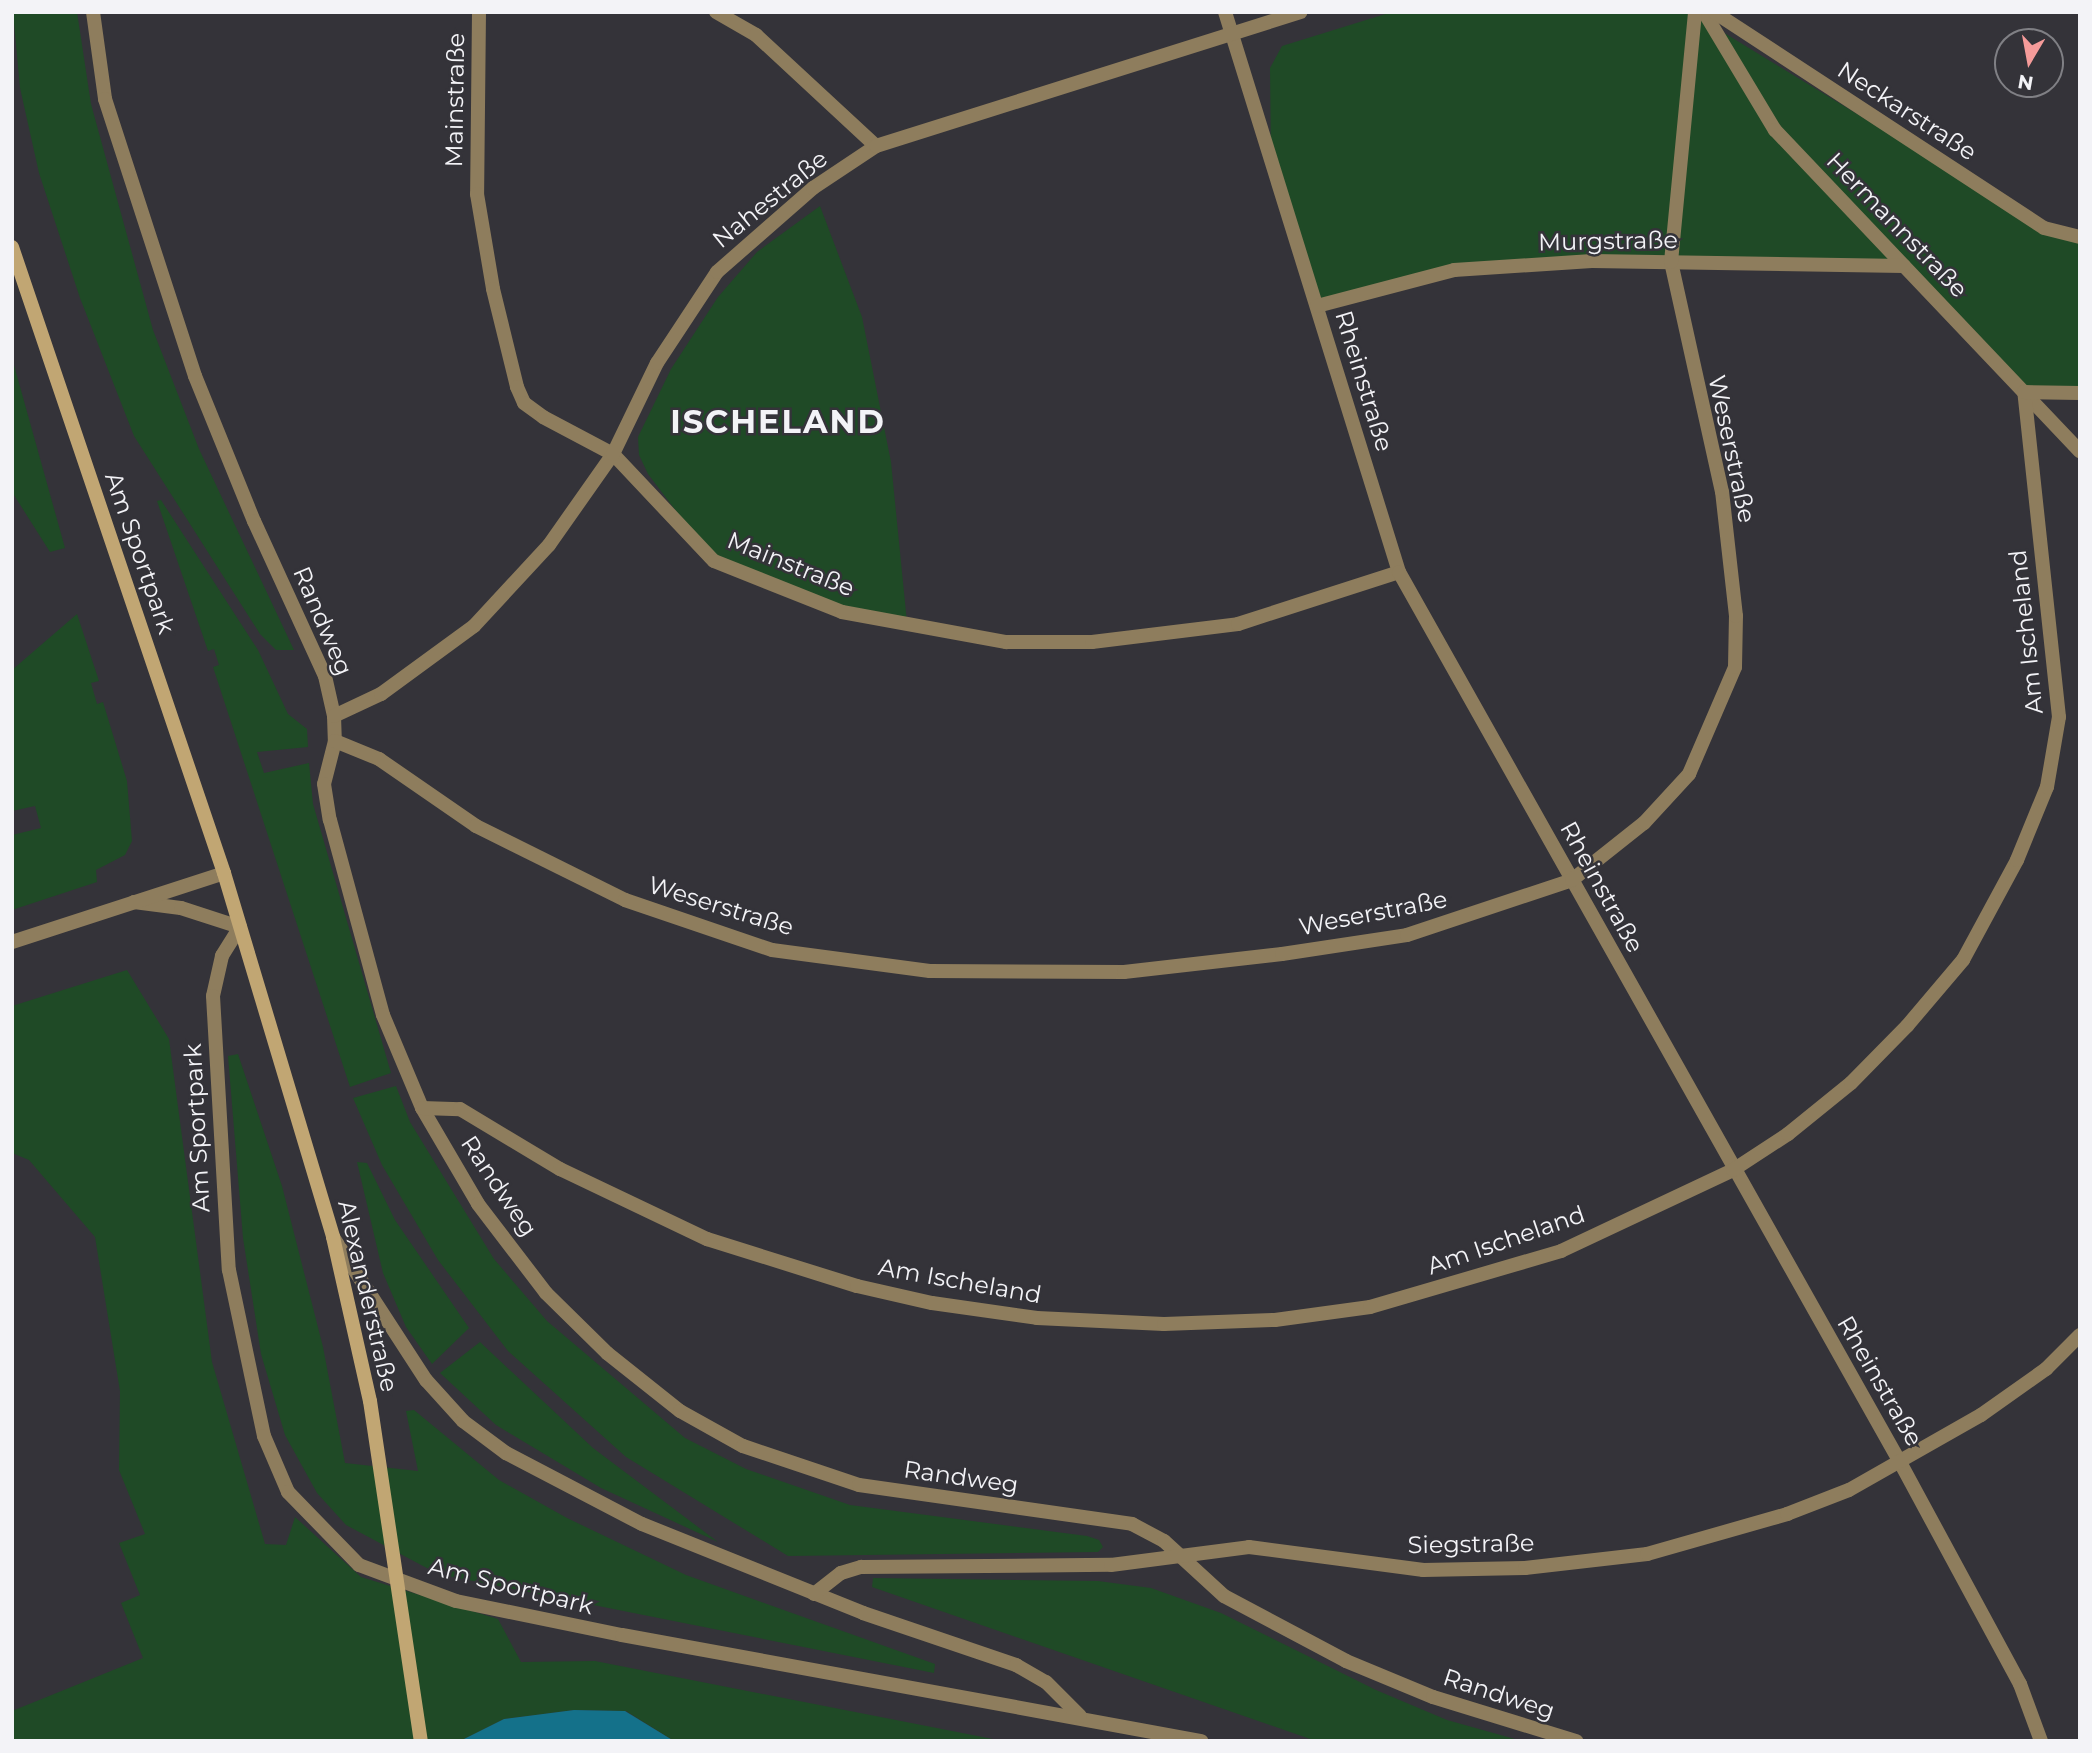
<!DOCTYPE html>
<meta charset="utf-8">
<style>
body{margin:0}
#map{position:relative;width:2092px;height:1753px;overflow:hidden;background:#343339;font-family:Montserrat,sans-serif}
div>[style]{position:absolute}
.green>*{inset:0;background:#1f4a26}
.water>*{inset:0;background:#14718a}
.street>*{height:14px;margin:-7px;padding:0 7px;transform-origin:7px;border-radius:7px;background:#8e7d5d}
.secondary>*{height:14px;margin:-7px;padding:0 7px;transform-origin:7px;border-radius:7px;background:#c1a673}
span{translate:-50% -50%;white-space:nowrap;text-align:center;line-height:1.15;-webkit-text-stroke:5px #343339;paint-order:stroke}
.street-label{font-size:24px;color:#f3f3f7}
.district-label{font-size:32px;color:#f3f3f7;font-weight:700;letter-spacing:2px}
.frame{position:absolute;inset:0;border:14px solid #f3f3f7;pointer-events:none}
.north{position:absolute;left:1994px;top:28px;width:70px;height:70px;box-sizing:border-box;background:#343339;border:2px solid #808085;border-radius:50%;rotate:190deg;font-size:19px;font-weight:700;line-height:28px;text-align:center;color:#f3f3f7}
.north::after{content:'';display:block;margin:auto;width:24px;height:32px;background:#f59b9a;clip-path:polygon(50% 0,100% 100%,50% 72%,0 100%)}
</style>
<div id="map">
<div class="green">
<i style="clip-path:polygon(13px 12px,77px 12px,91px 104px,153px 330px,199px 449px,294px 650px,276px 650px,260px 634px,134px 436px,80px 298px,39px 173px,20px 88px)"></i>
<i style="clip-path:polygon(1392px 12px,1690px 12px,2044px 228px,2080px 237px,2080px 393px,2024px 392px,1904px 266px,1592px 261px,1454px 270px,1317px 306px,1271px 161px,1270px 68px,1282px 46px)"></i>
<i style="clip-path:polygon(820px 206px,862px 317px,891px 462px,907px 622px,842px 612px,714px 561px,648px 474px,639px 455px,638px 437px,671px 369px,718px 297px,757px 252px)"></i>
<i style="clip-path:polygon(12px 358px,65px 548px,50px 552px,12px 492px)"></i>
<i style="clip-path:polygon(161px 500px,258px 650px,288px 714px,307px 729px,308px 747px,257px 752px,264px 773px,309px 763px,313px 804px,391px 1073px,350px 1087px,213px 667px,219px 665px,214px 649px,208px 651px,157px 501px)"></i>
<i style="clip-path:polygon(77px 614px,99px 681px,91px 683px,97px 704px,103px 702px,127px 781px,132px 841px,125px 855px,96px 870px,97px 882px,12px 910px,12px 835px,41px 828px,35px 806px,12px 811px,12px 670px)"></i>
<i style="clip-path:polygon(127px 970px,169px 1039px,212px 1362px,265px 1544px,286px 1545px,295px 1517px,361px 1577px,498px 1619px,521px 1662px,595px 1661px,1003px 1741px,674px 1741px,626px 1711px,574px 1710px,504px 1719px,460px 1741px,12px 1741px,12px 1711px,143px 1658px,121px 1603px,140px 1595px,119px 1543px,145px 1534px,119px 1470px,120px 1391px,95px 1237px,29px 1160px,12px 1153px,12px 1006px)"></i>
<i style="clip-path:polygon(238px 1054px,282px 1186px,323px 1347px,345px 1463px,418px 1471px,406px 1411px,414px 1410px,499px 1480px,567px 1518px,686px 1575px,935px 1664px,934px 1673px,438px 1574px,346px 1525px,317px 1493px,285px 1435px,261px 1354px,243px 1238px,228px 1056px)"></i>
<i style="clip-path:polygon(396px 1086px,410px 1122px,494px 1259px,547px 1321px,685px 1438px,746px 1469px,850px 1505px,1087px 1536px,1099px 1540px,1103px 1547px,1098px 1552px,788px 1556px,626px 1457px,508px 1351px,438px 1260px,382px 1165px,353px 1098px)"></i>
<i style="clip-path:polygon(357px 1162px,367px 1163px,395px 1220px,469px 1328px,432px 1364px,406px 1327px,383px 1273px)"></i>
<i style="clip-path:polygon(480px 1342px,593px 1448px,718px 1542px,601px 1488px,496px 1425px,440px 1373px)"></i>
<i style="clip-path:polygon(873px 1578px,1098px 1581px,1151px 1588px,1221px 1613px,1376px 1690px,1447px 1720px,1522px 1741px,1316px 1741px,872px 1587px)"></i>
</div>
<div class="water">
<i style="clip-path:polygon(574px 1710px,625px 1711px,674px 1741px,460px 1741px,504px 1719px)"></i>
</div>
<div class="street">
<i style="left:93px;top:12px;width:88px;rotate:82.1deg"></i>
<i style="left:105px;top:99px;width:291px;rotate:72deg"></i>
<i style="left:195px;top:376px;width:157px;rotate:67.9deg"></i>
<i style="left:254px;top:521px;width:170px;rotate:65.4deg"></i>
<i style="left:325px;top:676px;width:41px;rotate:77.3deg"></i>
<i style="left:334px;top:716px;width:25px;rotate:88deg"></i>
<i style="left:335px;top:741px;width:44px;rotate:104.3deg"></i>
<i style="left:324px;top:784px;width:36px;rotate:81deg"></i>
<i style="left:330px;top:820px;width:202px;rotate:74.8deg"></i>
<i style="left:383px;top:1015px;width:101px;rotate:67.2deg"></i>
<i style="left:422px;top:1108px;width:111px;rotate:59.7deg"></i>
<i style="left:478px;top:1204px;width:112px;rotate:52.6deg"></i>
<i style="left:546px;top:1293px;width:86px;rotate:44.5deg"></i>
<i style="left:607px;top:1353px;width:93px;rotate:38.5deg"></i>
<i style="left:680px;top:1411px;width:72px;rotate:29.1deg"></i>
<i style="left:743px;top:1446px;width:122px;rotate:18.6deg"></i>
<i style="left:859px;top:1485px;width:276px;rotate:8.1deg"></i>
<i style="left:1132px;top:1524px;width:36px;rotate:28deg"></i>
<i style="left:1164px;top:1541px;width:81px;rotate:42.5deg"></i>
<i style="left:1224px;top:1596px;width:138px;rotate:28deg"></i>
<i style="left:1346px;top:1661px;width:94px;rotate:22.5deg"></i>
<i style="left:1433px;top:1697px;width:150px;rotate:17.1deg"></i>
<i style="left:479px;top:12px;width:182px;rotate:90.6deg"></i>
<i style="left:477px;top:194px;width:96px;rotate:80.4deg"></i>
<i style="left:493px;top:289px;width:101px;rotate:76.2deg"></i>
<i style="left:517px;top:387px;width:17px;rotate:66deg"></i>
<i style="left:524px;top:403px;width:24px;rotate:36deg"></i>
<i style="left:543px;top:417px;width:79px;rotate:27.9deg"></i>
<i style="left:613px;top:454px;width:147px;rotate:46.7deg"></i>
<i style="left:714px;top:561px;width:138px;rotate:21.7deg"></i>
<i style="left:842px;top:612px;width:167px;rotate:10.4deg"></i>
<i style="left:1006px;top:642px;width:86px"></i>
<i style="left:1092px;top:642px;width:147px;rotate:-7deg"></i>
<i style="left:1238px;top:624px;width:169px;rotate:-17.9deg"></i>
<i style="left:716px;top:12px;width:46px;rotate:29.9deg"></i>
<i style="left:756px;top:35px;width:163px;rotate:42.8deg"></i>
<i style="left:1225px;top:12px;width:586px;rotate:72.74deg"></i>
<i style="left:1399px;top:572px;width:1024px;rotate:60.63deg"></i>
<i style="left:1901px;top:1464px;width:250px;rotate:61.6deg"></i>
<i style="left:2020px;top:1684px;width:61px;rotate:69.8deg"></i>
<i style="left:1704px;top:12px;width:138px;rotate:59deg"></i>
<i style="left:1775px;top:130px;width:443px;rotate:46.5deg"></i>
<i style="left:1714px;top:12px;width:394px;rotate:33.2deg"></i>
<i style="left:2044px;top:228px;width:37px;rotate:14deg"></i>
<i style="left:1317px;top:306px;width:142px;rotate:-14.7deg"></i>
<i style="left:1454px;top:270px;width:138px;rotate:-3.7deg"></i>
<i style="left:1592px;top:261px;width:312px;rotate:0.9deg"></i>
<i style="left:334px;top:716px;width:52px;rotate:-25.1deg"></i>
<i style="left:381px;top:694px;width:115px;rotate:-36.2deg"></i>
<i style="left:474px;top:626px;width:110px;rotate:-47.2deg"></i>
<i style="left:549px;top:545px;width:111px;rotate:-54.9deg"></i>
<i style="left:613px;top:454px;width:101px;rotate:-64.2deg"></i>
<i style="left:657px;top:363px;width:109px;rotate:-56.6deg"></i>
<i style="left:717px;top:272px;width:128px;rotate:-41.2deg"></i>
<i style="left:813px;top:188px;width:76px;rotate:-33.7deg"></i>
<i style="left:876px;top:146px;width:445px;rotate:-17.5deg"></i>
<i style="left:335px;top:741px;width:48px;rotate:22.2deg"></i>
<i style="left:379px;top:759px;width:118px;rotate:34.6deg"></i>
<i style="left:476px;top:826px;width:166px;rotate:26.4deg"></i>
<i style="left:625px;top:900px;width:155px;rotate:18.8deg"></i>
<i style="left:772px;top:950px;width:159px;rotate:7.6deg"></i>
<i style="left:930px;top:971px;width:194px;rotate:0.3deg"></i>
<i style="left:1124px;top:972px;width:159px;rotate:-6.5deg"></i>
<i style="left:1282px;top:954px;width:126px;rotate:-8.6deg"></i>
<i style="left:1407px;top:935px;width:174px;rotate:-18.4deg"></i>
<i style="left:1572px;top:880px;width:92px;rotate:-38.4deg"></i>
<i style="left:1644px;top:823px;width:67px;rotate:-47.4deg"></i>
<i style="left:1689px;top:774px;width:116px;rotate:-66.7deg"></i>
<i style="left:1735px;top:667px;width:51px;rotate:-88.9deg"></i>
<i style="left:1736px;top:616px;width:125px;rotate:-96.4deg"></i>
<i style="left:1722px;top:492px;width:236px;rotate:-102.5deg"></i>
<i style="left:1671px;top:262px;width:251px;rotate:-84.5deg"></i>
<i style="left:134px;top:902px;width:47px;rotate:7.3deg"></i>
<i style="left:181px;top:908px;width:62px;rotate:17.9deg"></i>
<i style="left:240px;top:927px;width:34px;rotate:122deg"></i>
<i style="left:222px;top:956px;width:41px;rotate:102.7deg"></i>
<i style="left:213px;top:996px;width:274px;rotate:86.7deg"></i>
<i style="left:229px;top:1270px;width:170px;rotate:78.1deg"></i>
<i style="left:264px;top:1436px;width:61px;rotate:66.8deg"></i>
<i style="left:288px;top:1492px;width:102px;rotate:45.8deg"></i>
<i style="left:359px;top:1565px;width:103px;rotate:20.4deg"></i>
<i style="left:456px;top:1601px;width:169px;rotate:11.6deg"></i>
<i style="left:622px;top:1635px;width:589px;rotate:10.37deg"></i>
<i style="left:12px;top:942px;width:223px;rotate:-18deg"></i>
<i style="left:422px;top:1108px;width:38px;rotate:2deg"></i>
<i style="left:460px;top:1109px;width:117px;rotate:31deg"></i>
<i style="left:560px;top:1169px;width:163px;rotate:25.5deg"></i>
<i style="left:707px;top:1239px;width:157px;rotate:17.4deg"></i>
<i style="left:857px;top:1286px;width:77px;rotate:12.8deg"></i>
<i style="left:932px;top:1303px;width:106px;rotate:8.1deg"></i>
<i style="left:1037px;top:1318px;width:127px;rotate:2.7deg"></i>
<i style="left:1164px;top:1324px;width:111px;rotate:-2.1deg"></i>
<i style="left:1275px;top:1320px;width:96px;rotate:-7.8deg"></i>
<i style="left:1370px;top:1307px;width:199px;rotate:-16.3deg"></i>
<i style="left:1561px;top:1251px;width:190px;rotate:-25.2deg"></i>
<i style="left:1733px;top:1170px;width:66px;rotate:-33.2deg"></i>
<i style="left:1788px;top:1134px;width:81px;rotate:-39deg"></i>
<i style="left:1851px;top:1083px;width:80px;rotate:-45.5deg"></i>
<i style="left:1907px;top:1026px;width:87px;rotate:-49.7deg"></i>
<i style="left:1963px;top:960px;width:114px;rotate:-61.6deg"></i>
<i style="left:2017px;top:860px;width:79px;rotate:-67.7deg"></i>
<i style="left:2047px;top:787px;width:71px;rotate:-80.3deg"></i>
<i style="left:2059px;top:717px;width:327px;rotate:-96.1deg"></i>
<i style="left:2024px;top:392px;width:56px;rotate:1deg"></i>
<i style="left:333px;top:1237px;width:171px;rotate:57deg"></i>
<i style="left:426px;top:1380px;width:55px;rotate:47.9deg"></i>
<i style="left:463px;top:1421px;width:54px;rotate:36.7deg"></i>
<i style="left:506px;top:1453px;width:153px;rotate:27.6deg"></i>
<i style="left:642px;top:1524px;width:238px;rotate:21.9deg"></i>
<i style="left:863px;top:1613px;width:162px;rotate:18.8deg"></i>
<i style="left:1016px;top:1665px;width:34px;rotate:30deg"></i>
<i style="left:1046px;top:1682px;width:48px;rotate:45deg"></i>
<i style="left:814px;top:1594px;width:34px;rotate:-38deg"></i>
<i style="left:841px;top:1573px;width:21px;rotate:-17deg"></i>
<i style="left:861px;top:1567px;width:250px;rotate:-0.5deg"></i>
<i style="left:1111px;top:1565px;width:139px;rotate:-7.4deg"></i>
<i style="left:1249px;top:1547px;width:176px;rotate:7.5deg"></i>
<i style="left:1423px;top:1570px;width:102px;rotate:-1.1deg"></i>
<i style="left:1525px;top:1568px;width:123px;rotate:-6.5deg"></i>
<i style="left:1647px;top:1554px;width:146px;rotate:-15.9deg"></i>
<i style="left:1787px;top:1514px;width:66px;rotate:-21.2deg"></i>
<i style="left:1849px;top:1490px;width:152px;rotate:-29.6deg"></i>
<i style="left:1981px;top:1415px;width:80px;rotate:-35.3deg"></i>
<i style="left:2046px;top:1369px;width:48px;rotate:-45deg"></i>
</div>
<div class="secondary">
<i style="left:12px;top:247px;width:661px;rotate:71.29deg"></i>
<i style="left:224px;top:873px;width:380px;rotate:73.3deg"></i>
<i style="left:333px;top:1237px;width:168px;rotate:77.3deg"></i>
<i style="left:370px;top:1401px;width:344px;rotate:81.5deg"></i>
</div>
<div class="street-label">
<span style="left:455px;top:100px;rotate:-89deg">Mainstraße</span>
<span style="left:1907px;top:111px;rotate:33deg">Neckarstraße</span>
<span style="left:770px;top:199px;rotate:-39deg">Nahestraße</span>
<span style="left:1897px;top:225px;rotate:46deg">Hermannstraße</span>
<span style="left:1608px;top:241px;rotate:-1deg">Murgstraße</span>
<span style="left:1364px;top:381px;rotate:73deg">Rheinstraße</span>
<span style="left:1732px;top:449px;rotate:78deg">Weserstraße</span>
<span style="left:140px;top:553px;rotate:71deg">Am Sportpark</span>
<span style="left:791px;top:564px;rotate:22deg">Mainstraße</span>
<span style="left:323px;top:621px;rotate:67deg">Randweg</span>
<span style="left:2026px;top:632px;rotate:-96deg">Am Ischeland</span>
<span style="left:1602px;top:887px;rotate:61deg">Rheinstraße</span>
<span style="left:721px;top:906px;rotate:17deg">Weserstraße</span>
<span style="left:1373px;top:913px;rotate:-11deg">Weserstraße</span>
<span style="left:197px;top:1128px;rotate:-93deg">Am Sportpark</span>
<span style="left:499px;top:1186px;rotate:56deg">Randweg</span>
<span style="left:1506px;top:1240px;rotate:-19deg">Am Ischeland</span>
<span style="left:960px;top:1281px;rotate:10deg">Am Ischeland</span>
<span style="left:368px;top:1296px;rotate:77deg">Alexanderstraße</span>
<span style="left:1880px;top:1381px;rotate:60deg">Rheinstraße</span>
<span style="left:961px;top:1477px;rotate:8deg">Randweg</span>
<span style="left:1471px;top:1544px;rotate:-1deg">Siegstraße</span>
<span style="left:511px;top:1586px;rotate:14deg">Am Sportpark</span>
<span style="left:1499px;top:1694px;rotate:18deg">Randweg</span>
</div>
<div class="district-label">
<span style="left:778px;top:422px">ISCHELAND</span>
</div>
<div class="frame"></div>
<div class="north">N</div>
</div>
